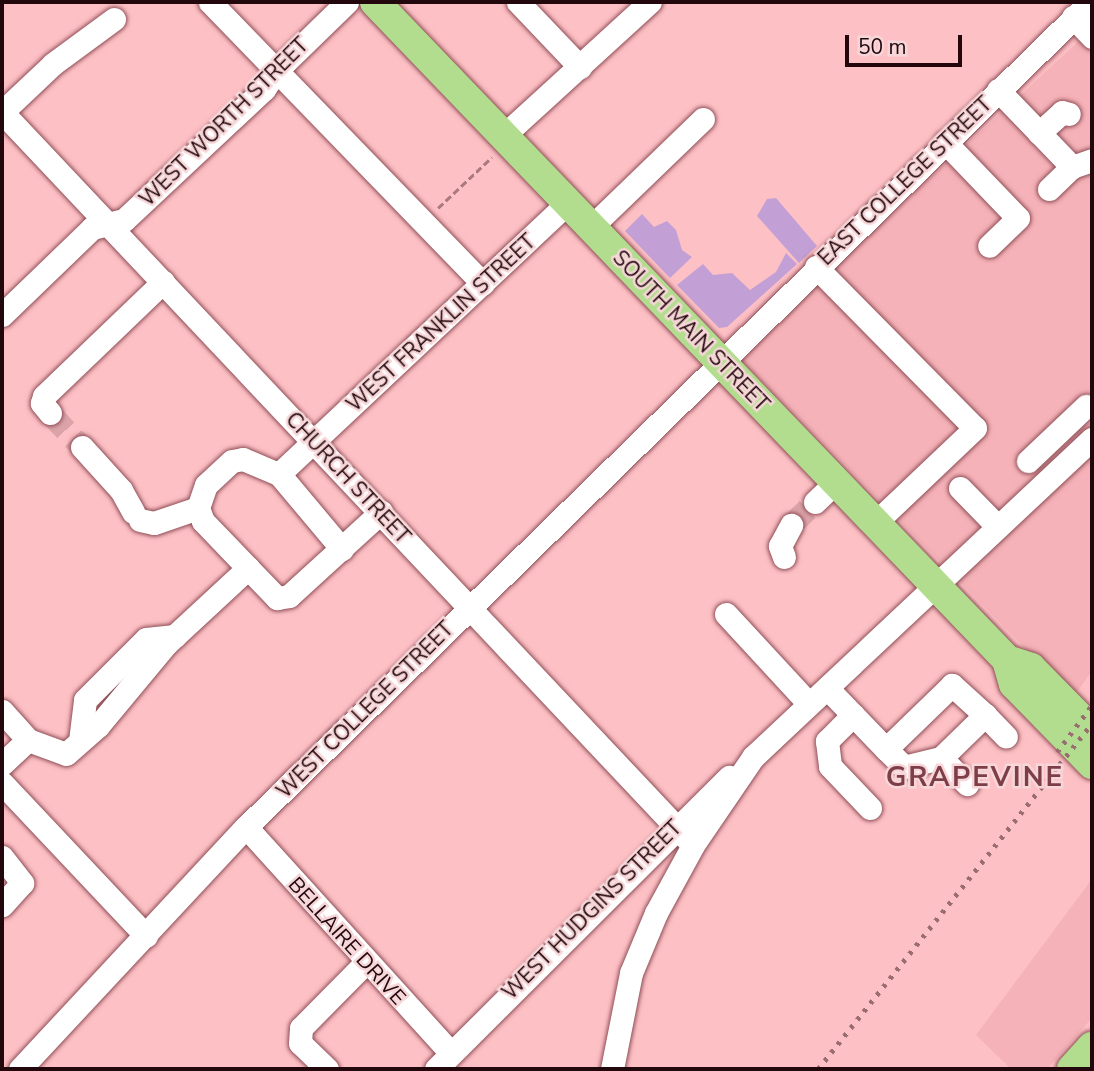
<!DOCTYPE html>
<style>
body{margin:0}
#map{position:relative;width:1094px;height:1071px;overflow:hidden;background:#fdc0c5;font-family:"Nunito Sans",sans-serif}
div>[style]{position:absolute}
.built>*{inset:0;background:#f5b2b8}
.green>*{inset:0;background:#c2a0d5}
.minor-tunnel>*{height:23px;margin-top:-11.5px;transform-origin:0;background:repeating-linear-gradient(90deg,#dca4a9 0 23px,transparent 0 34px)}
.path>*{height:2.5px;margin-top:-1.25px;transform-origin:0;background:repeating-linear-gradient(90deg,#aa7a7f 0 7px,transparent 0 10.5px)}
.roads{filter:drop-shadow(0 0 2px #8f4e56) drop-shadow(0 0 2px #8f4e56)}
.minor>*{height:23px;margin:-11.5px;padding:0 11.5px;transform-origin:11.5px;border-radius:11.5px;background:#fff}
.major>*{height:30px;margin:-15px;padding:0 15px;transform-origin:15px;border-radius:15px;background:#b3dd8e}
.rail>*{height:4.5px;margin-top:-2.25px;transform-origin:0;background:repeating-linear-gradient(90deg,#9a6d71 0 3.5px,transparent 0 10.5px)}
span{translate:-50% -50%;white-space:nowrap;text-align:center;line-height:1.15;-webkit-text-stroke:5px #f6d6d8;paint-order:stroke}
.street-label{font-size:21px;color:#22080c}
.district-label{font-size:28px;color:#7e3e47;font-weight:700;letter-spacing:2px}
.frame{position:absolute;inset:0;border:4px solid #22080c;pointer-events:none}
.scale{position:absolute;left:845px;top:35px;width:117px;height:32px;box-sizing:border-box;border:4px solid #22080c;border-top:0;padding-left:9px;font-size:21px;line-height:24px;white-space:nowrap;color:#22080c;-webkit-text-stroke:5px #f6d6d8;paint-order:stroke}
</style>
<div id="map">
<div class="built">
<i style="clip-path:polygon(1092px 29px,1092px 671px,1073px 697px,738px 356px)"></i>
<i style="clip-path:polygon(1092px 879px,1092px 1018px,1047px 1069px,1011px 1069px,976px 1035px)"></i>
</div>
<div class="green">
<i style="clip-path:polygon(776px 198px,817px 246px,799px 263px,757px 216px,767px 199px)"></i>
<i style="clip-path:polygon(642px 214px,654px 227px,667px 221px,676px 230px,682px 250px,692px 257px,670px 278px,625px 231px)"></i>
<i style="clip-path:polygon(786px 253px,797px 264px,727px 327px,719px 328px,677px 285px,703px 264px,713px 275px,732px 273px,750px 290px,776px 272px)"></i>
</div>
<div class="minor-tunnel">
<i style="left:50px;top:413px;width:47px;rotate:46.7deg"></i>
<i style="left:791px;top:525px;width:33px;rotate:-44deg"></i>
</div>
<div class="path">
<i style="left:438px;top:208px;width:74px;rotate:-43.4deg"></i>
</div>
<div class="roads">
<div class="minor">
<i style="left:210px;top:2px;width:392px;rotate:45.9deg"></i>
<i style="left:518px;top:2px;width:90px;rotate:46.4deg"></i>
<i style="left:1073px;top:17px;width:28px;rotate:46deg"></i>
<i style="left:114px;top:19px;width:76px;rotate:143.6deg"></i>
<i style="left:53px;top:64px;width:70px;rotate:136.7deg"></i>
<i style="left:2px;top:112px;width:1007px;rotate:46.69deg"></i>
<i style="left:998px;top:90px;width:107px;rotate:46.1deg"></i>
<i style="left:1072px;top:167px;width:21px;rotate:-19deg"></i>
<i style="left:1039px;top:133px;width:31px;rotate:-42deg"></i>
<i style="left:1062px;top:112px;width:7px;rotate:16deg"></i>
<i style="left:503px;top:136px;width:199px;rotate:-42.4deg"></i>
<i style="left:945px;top:142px;width:105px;rotate:46.2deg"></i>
<i style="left:1018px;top:218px;width:40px;rotate:136deg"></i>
<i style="left:1049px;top:189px;width:32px;rotate:-44deg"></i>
<i style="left:590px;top:228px;width:157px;rotate:-44deg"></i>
<i style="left:816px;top:267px;width:226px;rotate:45.4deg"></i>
<i style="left:975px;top:428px;width:137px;rotate:136.5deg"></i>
<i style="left:2px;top:315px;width:125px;rotate:-44deg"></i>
<i style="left:92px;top:228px;width:33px;rotate:-14deg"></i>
<i style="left:124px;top:220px;width:192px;rotate:-43.1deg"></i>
<i style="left:264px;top:89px;width:22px;rotate:-56deg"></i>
<i style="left:276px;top:71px;width:99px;rotate:-44.2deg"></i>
<i style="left:50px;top:413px;width:13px;rotate:-129deg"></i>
<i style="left:42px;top:403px;width:7px;rotate:-74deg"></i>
<i style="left:44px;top:396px;width:165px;rotate:-43.8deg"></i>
<i style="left:82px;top:447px;width:58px;rotate:47.8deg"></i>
<i style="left:121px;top:490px;width:25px;rotate:61deg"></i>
<i style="left:1028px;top:461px;width:80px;rotate:-43.5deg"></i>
<i style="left:279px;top:474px;width:98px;rotate:50deg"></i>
<i style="left:960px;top:488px;width:54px;rotate:45.7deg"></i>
<i style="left:815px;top:502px;width:30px;rotate:-44deg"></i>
<i style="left:140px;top:520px;width:14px;rotate:12deg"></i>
<i style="left:154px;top:523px;width:46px;rotate:-18.8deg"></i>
<i style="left:784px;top:557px;width:12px;rotate:-110deg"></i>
<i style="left:780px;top:546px;width:24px;rotate:-62deg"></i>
<i style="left:248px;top:568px;width:65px;rotate:-133.8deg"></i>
<i style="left:203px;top:521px;width:14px;rotate:-111deg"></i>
<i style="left:198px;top:508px;width:24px;rotate:-71deg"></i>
<i style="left:206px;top:485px;width:35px;rotate:-43deg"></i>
<i style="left:232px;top:461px;width:11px;rotate:-10deg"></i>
<i style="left:243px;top:459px;width:39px;rotate:23deg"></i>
<i style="left:279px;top:474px;width:395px;rotate:-43.2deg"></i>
<i style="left:726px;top:614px;width:122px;rotate:47.3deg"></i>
<i style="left:827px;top:688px;width:85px;rotate:46deg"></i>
<i style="left:886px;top:749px;width:25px;rotate:45deg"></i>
<i style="left:904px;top:767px;width:38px;rotate:-14deg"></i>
<i style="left:941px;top:758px;width:62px;rotate:-44.3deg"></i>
<i style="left:985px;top:715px;width:45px;rotate:-137.7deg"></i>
<i style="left:952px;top:685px;width:92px;rotate:135.9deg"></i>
<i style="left:2px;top:711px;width:39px;rotate:48deg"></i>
<i style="left:28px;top:740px;width:40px;rotate:20.2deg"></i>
<i style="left:66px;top:754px;width:43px;rotate:-41.2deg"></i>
<i style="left:98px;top:726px;width:107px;rotate:-50.3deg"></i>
<i style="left:166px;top:644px;width:112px;rotate:-42.8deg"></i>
<i style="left:248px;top:568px;width:42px;rotate:46deg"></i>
<i style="left:277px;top:598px;width:12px;rotate:-9deg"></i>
<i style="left:289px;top:596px;width:125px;rotate:-42.4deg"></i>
<i style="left:853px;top:715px;width:37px;rotate:135deg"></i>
<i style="left:827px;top:741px;width:25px;rotate:83deg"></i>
<i style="left:830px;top:766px;width:58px;rotate:46.4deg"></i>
<i style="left:985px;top:715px;width:30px;rotate:46deg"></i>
<i style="left:80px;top:741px;width:41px;rotate:-83deg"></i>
<i style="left:85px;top:700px;width:86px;rotate:-45deg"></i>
<i style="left:146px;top:639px;width:29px;rotate:-6deg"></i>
<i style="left:941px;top:758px;width:37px;rotate:45deg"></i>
<i style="left:2px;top:764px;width:35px;rotate:-43deg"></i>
<i style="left:2px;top:783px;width:210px;rotate:46.7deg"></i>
<i style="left:246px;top:827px;width:304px;rotate:47.8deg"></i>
<i style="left:2px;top:857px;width:33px;rotate:52deg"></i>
<i style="left:22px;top:883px;width:30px;rotate:132deg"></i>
<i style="left:20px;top:1069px;width:331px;rotate:-47deg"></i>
<i style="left:246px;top:827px;width:1180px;rotate:-44.35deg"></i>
<i style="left:327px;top:1069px;width:37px;rotate:-136deg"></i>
<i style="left:300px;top:1043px;width:15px;rotate:-86deg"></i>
<i style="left:301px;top:1028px;width:91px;rotate:-45.4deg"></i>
<i style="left:436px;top:1069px;width:414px;rotate:-44.9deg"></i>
<i style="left:612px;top:1069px;width:98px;rotate:-78.8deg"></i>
<i style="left:631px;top:973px;width:65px;rotate:-67.4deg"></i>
<i style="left:656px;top:913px;width:77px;rotate:-61.4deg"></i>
<i style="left:693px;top:845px;width:107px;rotate:-55.7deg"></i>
<i style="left:753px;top:757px;width:465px;rotate:-43.2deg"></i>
</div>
<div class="major">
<i style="left:375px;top:2px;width:912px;rotate:46.15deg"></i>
<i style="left:1007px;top:660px;width:25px;rotate:18deg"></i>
<i style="left:1031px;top:668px;width:87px;rotate:45.5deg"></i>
<i style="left:1007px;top:660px;width:25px;rotate:74deg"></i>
<i style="left:1014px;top:684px;width:112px;rotate:45.7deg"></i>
<i style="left:1072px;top:1069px;width:30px;rotate:-48deg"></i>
</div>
</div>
<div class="rail">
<i style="left:1057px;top:752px;width:59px;rotate:-53.3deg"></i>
<i style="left:818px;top:1069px;width:441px;rotate:-51.6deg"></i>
</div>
<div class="street-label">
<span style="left:224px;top:122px;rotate:-45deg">WEST WORTH STREET</span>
<span style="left:905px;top:181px;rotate:-44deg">EAST COLLEGE STREET</span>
<span style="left:441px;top:323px;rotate:-43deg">WEST FRANKLIN STREET</span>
<span style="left:691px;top:331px;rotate:46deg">SOUTH MAIN STREET</span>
<span style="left:348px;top:478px;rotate:47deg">CHURCH STREET</span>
<span style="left:365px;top:710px;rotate:-45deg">WEST COLLEGE STREET</span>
<span style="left:592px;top:910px;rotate:-45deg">WEST HUDGINS STREET</span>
<span style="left:347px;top:941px;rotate:48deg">BELLAIRE DRIVE</span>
</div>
<div class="district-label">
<span style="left:975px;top:777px">GRAPEVINE</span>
</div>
<div class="frame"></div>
<div class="scale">50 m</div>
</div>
